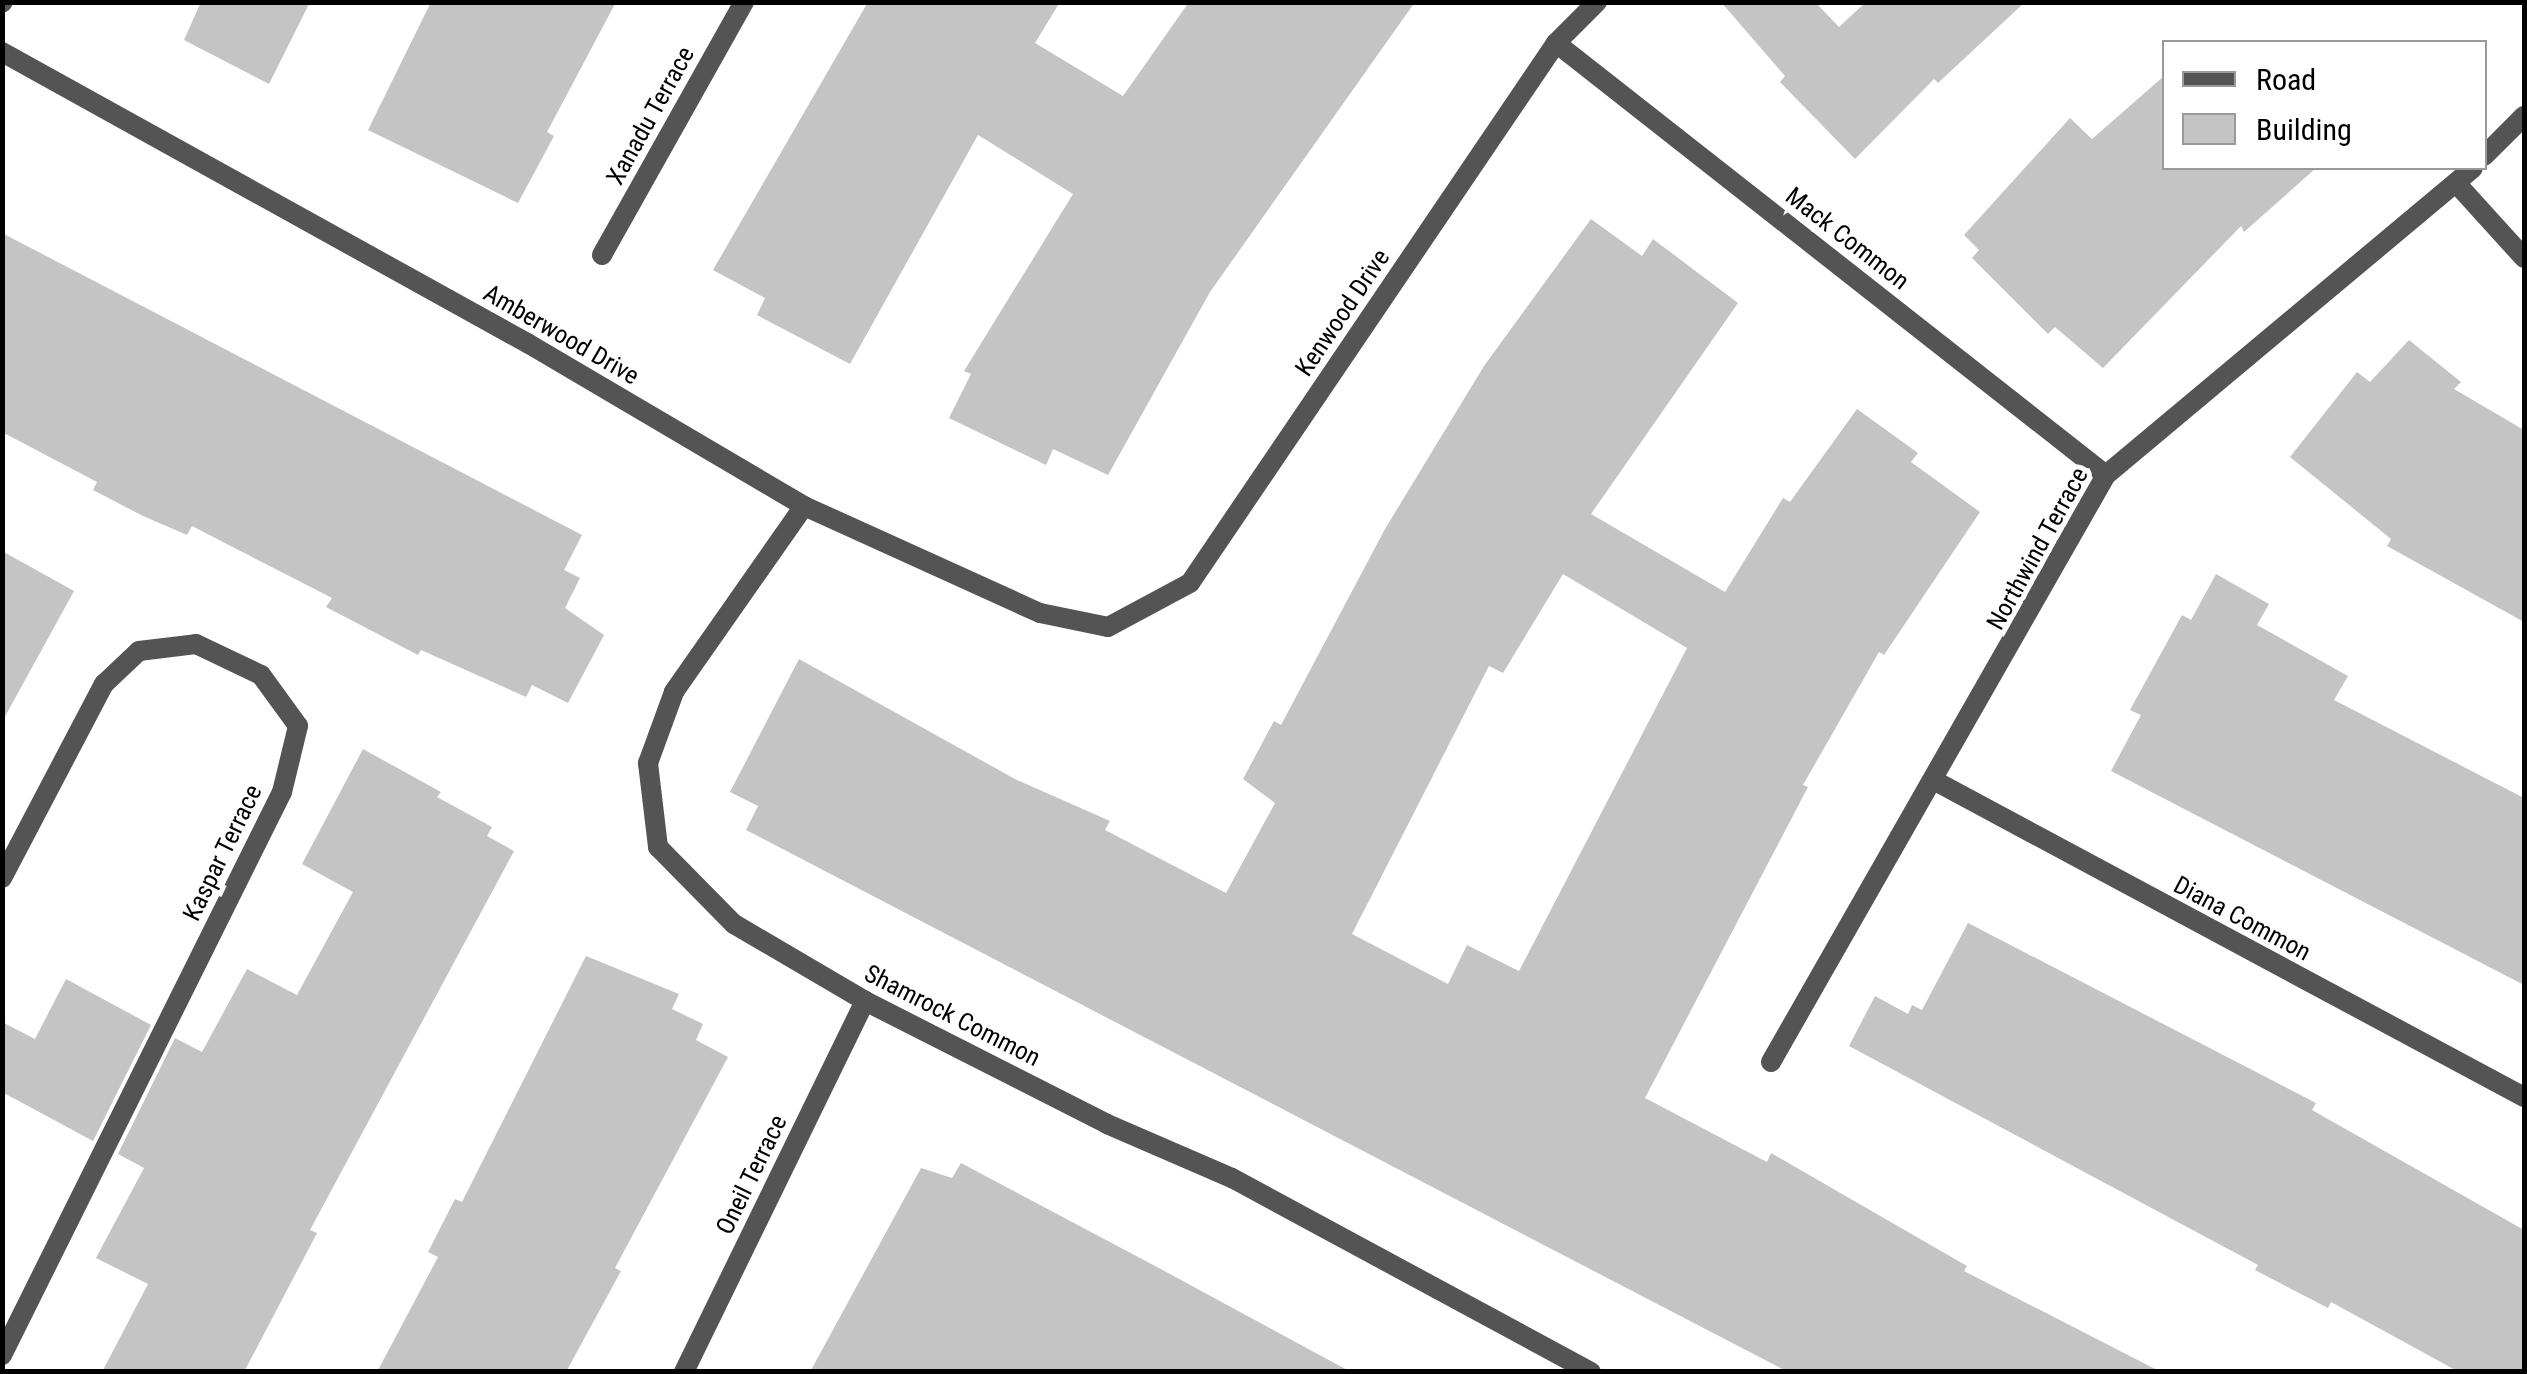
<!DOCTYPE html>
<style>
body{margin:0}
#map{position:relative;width:2527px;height:1374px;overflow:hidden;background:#fff;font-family:"Roboto Condensed",sans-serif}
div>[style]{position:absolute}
.building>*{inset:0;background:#c4c4c4}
.minor>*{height:20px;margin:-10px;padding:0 10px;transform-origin:10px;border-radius:10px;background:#545454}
span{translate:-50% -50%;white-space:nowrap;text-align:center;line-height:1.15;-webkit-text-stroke:10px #fff;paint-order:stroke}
.street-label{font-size:25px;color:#000}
.frame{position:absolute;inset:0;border:5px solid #000;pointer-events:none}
.legend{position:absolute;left:2162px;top:40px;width:325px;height:130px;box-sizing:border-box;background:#fff;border:2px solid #999;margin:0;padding:12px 18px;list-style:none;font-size:30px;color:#000}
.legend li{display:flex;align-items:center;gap:20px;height:50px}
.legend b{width:50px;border:2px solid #999}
</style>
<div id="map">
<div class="building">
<i style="clip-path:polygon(201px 2px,310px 2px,269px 84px,184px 40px)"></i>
<i style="clip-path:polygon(431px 2px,616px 2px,547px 132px,554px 136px,518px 203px,368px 130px)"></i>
<i style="clip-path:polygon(868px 2px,1060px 2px,1035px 43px,1123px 96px,1189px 2px,1415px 2px,1210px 292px,1108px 475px,1053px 449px,1046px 465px,949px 418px,971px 374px,964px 371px,1073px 194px,978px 135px,850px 364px,757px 315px,765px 298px,713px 270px)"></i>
<i style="clip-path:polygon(1721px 2px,1815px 2px,1839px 27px,1866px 2px,2025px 2px,1938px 83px,1934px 79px,1855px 159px,1780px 82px,1785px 76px)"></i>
<i style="clip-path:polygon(2164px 76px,2164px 168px,2316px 168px,2244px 232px,2241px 226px,2103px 368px,2055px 327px,2048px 334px,1972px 258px,1979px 250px,1964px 235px,2070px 118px,2092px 139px)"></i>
<i style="clip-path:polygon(evenodd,1591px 219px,1642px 256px,1653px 239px,1738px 303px,1591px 514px,1725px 592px,1783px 498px,1790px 502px,1857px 409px,1918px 453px,1911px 462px,1980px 512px,1884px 655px,1879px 652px,1803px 785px,1808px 787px,1645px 1098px,1767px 1162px,1771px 1153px,1967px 1266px,1964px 1271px,2161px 1372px,1788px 1372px,746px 830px,758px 806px,730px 792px,799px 659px,1015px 779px,1110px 821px,1105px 830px,1226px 893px,1275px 803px,1243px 779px,1274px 721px,1281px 725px,1385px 529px,1484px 366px,1591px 219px,1563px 574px,1687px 648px,1519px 971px,1467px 945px,1448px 984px,1352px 934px,1489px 666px,1503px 673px,1563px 574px)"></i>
<i style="clip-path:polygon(2px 233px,582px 535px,564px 570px,580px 578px,565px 608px,604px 635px,568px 703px,532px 685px,526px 697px,421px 650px,418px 655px,326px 607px,332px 598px,192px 526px,187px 535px,143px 516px,93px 490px,97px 482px,2px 432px)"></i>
<i style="clip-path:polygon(2409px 340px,2461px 382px,2454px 389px,2524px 430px,2524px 622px,2387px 546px,2391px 539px,2290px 457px,2357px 372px,2370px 382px)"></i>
<i style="clip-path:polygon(2px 551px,74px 591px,2px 722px)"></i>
<i style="clip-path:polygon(2216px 574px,2269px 604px,2257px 625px,2348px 676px,2334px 700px,2524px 798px,2524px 985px,2111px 771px,2141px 715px,2130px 710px,2182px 615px,2191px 620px)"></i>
<i style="clip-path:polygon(363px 749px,441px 792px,437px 797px,492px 827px,487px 836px,514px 851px,310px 1230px,317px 1233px,244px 1372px,102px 1372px,148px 1284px,96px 1258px,144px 1168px,118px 1154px,175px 1038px,202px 1052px,247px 969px,297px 995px,353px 892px,302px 864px)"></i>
<i style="clip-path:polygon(1968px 923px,2316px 1103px,2312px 1110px,2524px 1230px,2524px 1372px,2459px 1372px,2331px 1302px,2328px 1308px,2255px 1270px,2258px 1265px,1849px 1046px,1875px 996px,1908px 1014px,1912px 1005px,1922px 1010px)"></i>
<i style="clip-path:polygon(586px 956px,679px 994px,672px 1009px,703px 1024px,696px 1040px,728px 1057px,615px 1268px,621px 1271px,566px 1372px,377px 1372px,438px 1257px,428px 1252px,455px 1199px,462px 1202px)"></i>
<i style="clip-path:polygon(66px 979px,151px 1025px,93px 1141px,2px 1092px,2px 1022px,35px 1039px)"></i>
<i style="clip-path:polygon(961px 1163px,1157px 1267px,1351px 1372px,810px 1372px,921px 1168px,952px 1178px)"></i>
</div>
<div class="minor">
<i style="left:2px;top:3px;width:1px;rotate:-45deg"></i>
<i style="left:1556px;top:43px;width:699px;rotate:38.15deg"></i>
<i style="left:2px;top:52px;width:602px;rotate:28.99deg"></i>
<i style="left:529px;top:344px;width:319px;rotate:30.5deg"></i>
<i style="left:804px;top:506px;width:259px;rotate:24.4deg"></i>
<i style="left:1040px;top:613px;width:69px;rotate:11.6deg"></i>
<i style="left:1108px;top:627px;width:93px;rotate:-28.2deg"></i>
<i style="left:1190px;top:583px;width:652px;rotate:-55.87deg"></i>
<i style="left:1556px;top:43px;width:58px;rotate:-45deg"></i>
<i style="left:2484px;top:156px;width:57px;rotate:-45deg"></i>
<i style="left:2457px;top:184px;width:100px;rotate:47.8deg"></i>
<i style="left:602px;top:255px;width:290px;rotate:-60.7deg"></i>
<i style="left:804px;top:506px;width:227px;rotate:125deg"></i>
<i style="left:674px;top:692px;width:76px;rotate:110.1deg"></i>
<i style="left:648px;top:763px;width:85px;rotate:83.2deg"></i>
<i style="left:658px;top:847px;width:108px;rotate:45.4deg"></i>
<i style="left:734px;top:924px;width:152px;rotate:30.4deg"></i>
<i style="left:865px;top:1001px;width:271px;rotate:26.9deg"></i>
<i style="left:1107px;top:1124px;width:136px;rotate:23.4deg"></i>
<i style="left:1232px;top:1178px;width:408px;rotate:28.4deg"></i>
<i style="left:1937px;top:782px;width:666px;rotate:28.22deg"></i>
<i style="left:2px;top:878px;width:219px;rotate:-62.3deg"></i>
<i style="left:104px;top:684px;width:48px;rotate:-43.3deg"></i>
<i style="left:139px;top:651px;width:57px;rotate:-7deg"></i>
<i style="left:196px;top:644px;width:72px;rotate:25.5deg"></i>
<i style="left:261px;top:675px;width:63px;rotate:54deg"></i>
<i style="left:298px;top:726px;width:68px;rotate:103.6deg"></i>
<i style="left:282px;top:792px;width:629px;rotate:116.44deg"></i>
<i style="left:1771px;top:1062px;width:676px;rotate:-60.29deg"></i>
<i style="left:2106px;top:475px;width:478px;rotate:-39.9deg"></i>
<i style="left:684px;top:1372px;width:413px;rotate:-64deg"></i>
</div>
<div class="street-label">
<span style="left:651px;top:116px;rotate:-61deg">Xanadu Terrace</span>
<span style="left:1847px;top:239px;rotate:38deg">Mack Common</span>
<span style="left:1343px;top:313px;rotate:-56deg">Kenwood Drive</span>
<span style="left:561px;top:335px;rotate:30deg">Amberwood Drive</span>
<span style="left:2038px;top:549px;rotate:-61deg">Northwind Terrace</span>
<span style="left:223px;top:853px;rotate:-64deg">Kaspar Terrace</span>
<span style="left:2242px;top:919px;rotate:28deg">Diana Common</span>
<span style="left:952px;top:1016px;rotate:27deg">Shamrock Common</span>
<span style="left:752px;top:1175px;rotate:-64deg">Oneil Terrace</span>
</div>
<div class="frame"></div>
<ul class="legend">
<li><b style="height:12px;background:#545454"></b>Road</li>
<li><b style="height:28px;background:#c4c4c4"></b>Building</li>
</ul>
</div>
